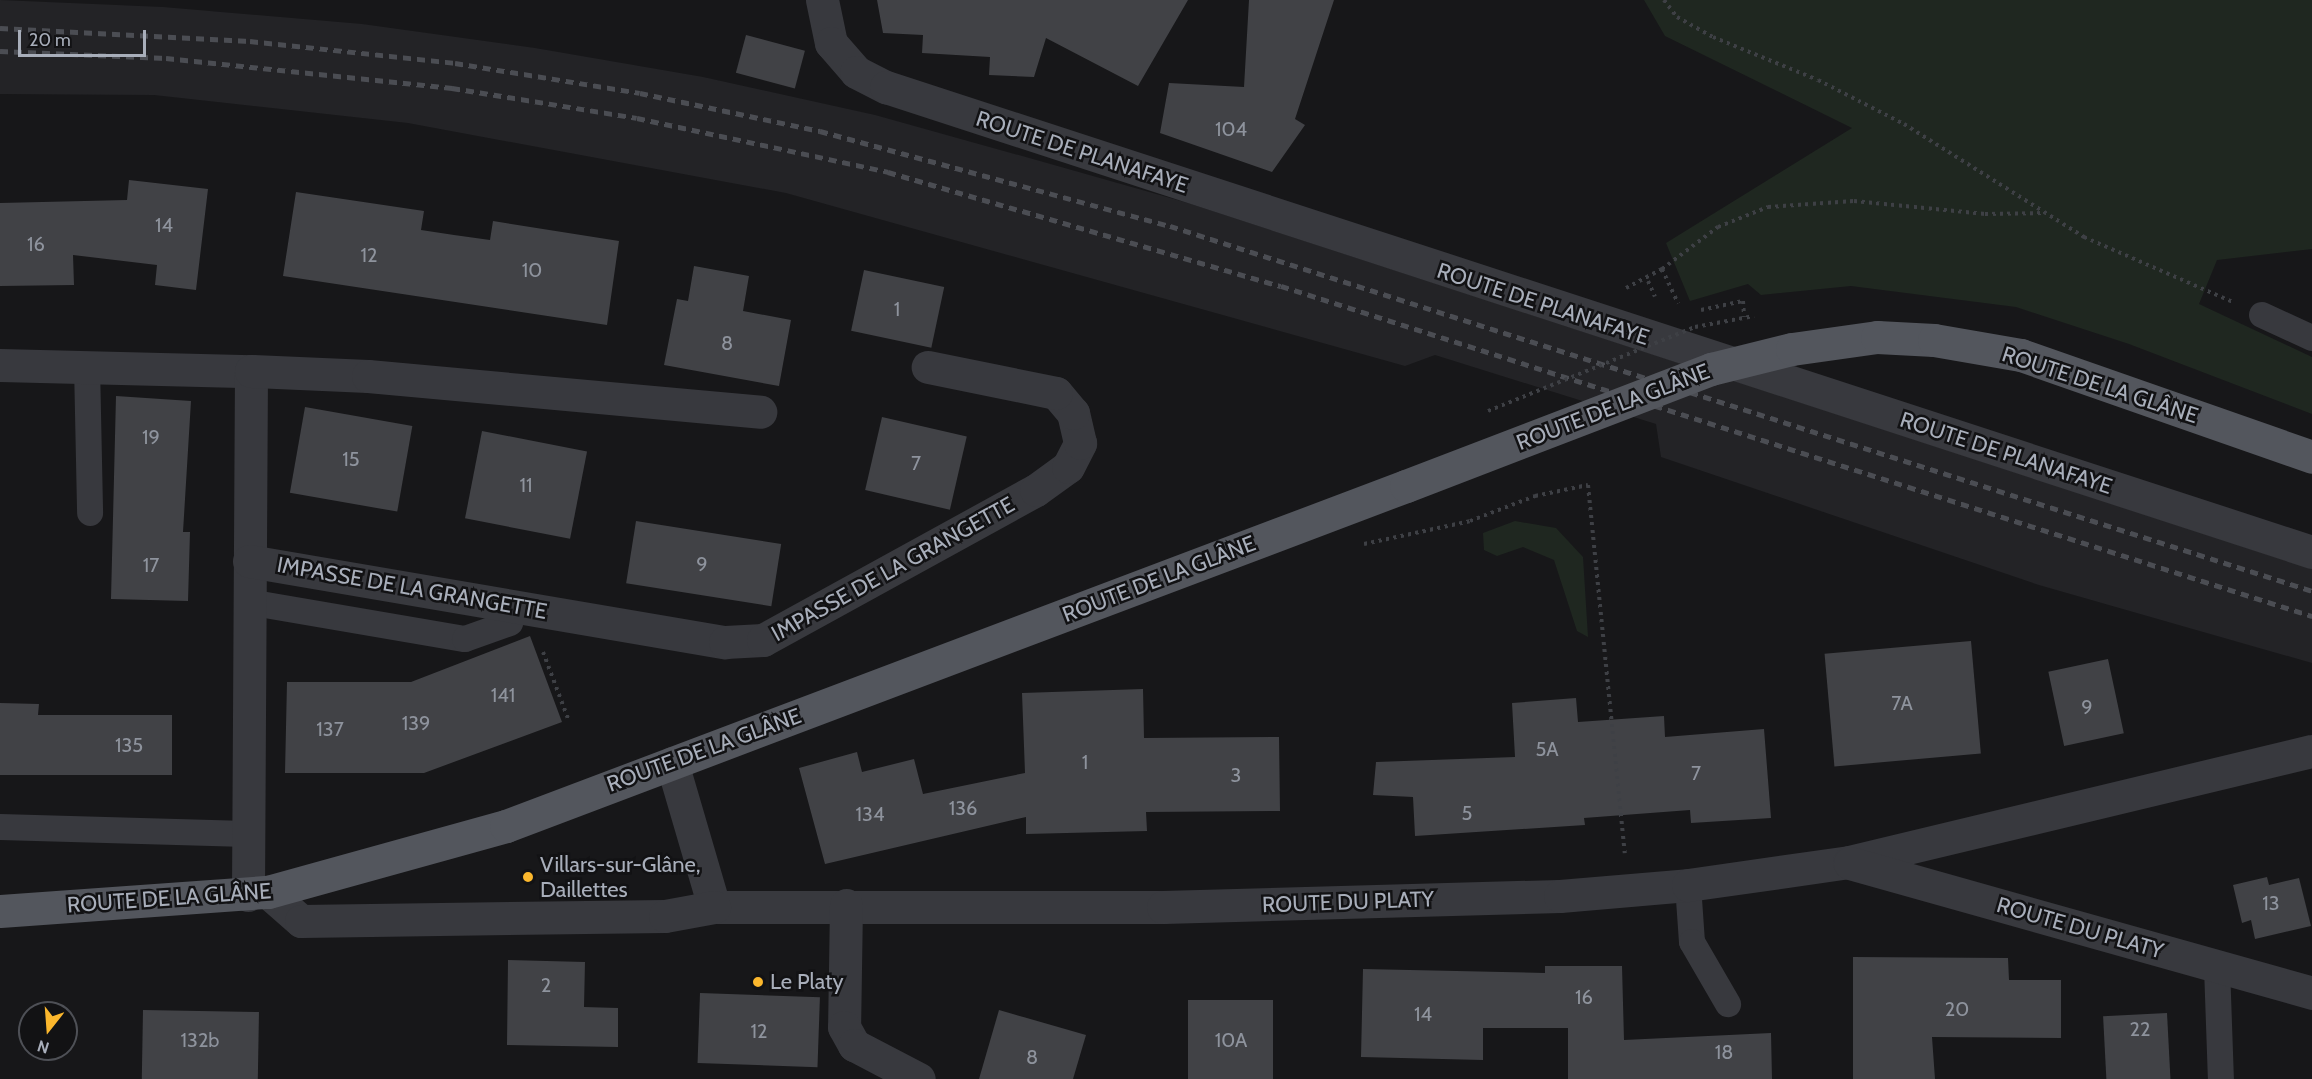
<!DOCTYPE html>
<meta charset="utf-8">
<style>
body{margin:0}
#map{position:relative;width:2312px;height:1079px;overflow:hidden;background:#171719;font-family:Cabin,sans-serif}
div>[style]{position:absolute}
.built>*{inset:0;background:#232326}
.green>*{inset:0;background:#1f2720}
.building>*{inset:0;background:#414246;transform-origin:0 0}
.path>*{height:4px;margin-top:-2px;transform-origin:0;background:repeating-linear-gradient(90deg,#3e4045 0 3px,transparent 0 7.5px)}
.lane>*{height:26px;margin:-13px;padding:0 13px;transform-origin:13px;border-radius:13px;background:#38393e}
.street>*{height:33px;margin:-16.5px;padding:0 16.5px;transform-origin:16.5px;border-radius:16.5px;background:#38393e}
.primary>*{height:33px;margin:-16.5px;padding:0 16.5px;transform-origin:16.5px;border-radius:16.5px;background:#53565d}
.rail>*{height:4.5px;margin-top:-2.25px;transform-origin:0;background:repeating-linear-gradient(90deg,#4b4d53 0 8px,transparent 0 14px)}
.path-bridge>*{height:4px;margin-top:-2px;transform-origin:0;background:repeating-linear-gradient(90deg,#3e4045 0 3px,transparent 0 7.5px)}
.primary-bridge>*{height:33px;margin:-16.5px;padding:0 16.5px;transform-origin:16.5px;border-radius:16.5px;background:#53565d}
.dots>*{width:16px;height:16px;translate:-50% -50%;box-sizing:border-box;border:3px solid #121214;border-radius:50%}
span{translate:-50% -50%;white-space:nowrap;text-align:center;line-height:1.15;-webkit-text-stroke:5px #121214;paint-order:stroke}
.number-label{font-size:20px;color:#8e939d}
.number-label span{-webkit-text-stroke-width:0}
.street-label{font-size:22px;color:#a8aeba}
.poi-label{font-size:22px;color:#a8aeba}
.left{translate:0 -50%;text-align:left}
.north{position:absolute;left:18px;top:1001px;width:60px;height:60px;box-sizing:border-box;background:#121214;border:2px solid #4e5056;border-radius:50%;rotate:197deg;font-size:16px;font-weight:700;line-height:24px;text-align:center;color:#a8aeba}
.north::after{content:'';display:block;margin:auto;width:21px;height:27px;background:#fbb72d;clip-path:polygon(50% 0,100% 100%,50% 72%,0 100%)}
.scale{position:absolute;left:18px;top:30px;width:128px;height:27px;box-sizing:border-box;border:3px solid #a8aeba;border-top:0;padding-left:8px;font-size:18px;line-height:21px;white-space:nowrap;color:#a8aeba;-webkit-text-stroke:4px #121214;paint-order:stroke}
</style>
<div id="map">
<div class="built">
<i style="clip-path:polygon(0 0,163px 7px,362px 24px,535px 48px,703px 77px,875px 115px,1047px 163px,1188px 203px,2312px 569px,2312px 663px,2039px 585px,1661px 457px,1656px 424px,1435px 355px,1405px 366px,786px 193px,408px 123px,154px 95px,0 94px)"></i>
</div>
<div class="green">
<i style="clip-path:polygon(1644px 0,2312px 0,2312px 249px,2217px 260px,2199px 304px,2312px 357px,2312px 414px,2129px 344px,2016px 307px,1851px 286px,1761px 295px,1748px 284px,1690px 301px,1666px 243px,1852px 128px,1665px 36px)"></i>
<i style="clip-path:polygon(1515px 521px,1556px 528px,1583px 557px,1588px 637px,1577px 631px,1554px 560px,1523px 547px,1497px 556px,1484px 550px,1483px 533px)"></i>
</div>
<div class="building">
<i style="clip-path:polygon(877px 0,1188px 0,1138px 86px,1046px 38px,1034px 77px,989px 75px,990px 57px,922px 53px,923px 35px,883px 33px)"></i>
<i style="clip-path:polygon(1249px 0,1334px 0,1295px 119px,1305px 125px,1272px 172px,1160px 133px,1169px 83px,1244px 87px)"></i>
<i style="left:746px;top:35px;width:61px;height:39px;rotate:15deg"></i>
<i style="clip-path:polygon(129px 180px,208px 189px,196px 290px,155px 285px,157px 265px,73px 255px,74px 285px,0 286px,0 203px,127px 200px)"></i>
<i style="clip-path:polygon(296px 192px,424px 211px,421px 230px,454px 235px,490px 240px,493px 221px,619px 241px,607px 325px,283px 276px)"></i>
<i style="clip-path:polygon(694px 266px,749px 276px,743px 311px,791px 320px,779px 386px,664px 365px,677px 299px,688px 301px)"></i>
<i style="left:864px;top:270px;width:82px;height:62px;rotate:12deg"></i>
<i style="clip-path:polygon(116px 396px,191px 401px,183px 532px,190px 532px,188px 601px,111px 599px)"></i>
<i style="left:305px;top:407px;width:109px;height:87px;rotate:10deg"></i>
<i style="left:882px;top:417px;width:87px;height:75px;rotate:13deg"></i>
<i style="left:482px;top:431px;width:107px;height:89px;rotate:11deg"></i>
<i style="left:636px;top:521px;width:147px;height:63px;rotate:9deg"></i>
<i style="clip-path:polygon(530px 636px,562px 722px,424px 773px,285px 773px,287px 682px,411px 682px)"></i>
<i style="left:1971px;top:641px;width:113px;height:147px;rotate:85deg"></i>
<i style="left:2108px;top:659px;width:76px;height:61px;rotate:78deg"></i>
<i style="clip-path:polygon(1143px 689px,1144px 738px,1279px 737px,1280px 811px,1146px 812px,1147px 831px,1026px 834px,1026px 817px,825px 864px,799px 768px,857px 752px,862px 772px,914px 759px,923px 794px,1025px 773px,1022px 693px)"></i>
<i style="clip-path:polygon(1576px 698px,1578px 722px,1664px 716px,1665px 737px,1764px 729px,1771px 818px,1691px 823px,1690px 810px,1584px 818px,1585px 825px,1415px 836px,1413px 797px,1373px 795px,1376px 762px,1515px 757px,1512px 703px)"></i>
<i style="clip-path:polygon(0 703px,39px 704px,38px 715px,172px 715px,172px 775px,0 775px)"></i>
<i style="clip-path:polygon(2267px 877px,2269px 885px,2299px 878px,2311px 926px,2255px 939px,2251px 920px,2242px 923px,2233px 885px)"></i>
<i style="clip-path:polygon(1853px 957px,2008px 958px,2009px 980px,2061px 980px,2061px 1038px,1932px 1037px,1935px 1079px,1853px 1079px)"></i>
<i style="clip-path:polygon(508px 960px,585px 962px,584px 1007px,618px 1008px,618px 1047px,507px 1045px)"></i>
<i style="clip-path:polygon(1545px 966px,1622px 966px,1624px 1040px,1771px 1033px,1772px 1079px,1568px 1079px,1568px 1028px,1483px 1028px,1483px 1060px,1361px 1057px,1363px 969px,1545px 973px)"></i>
<i style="left:700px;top:993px;width:120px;height:70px;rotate:2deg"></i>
<i style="left:1188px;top:1000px;width:85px;height:79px"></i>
<i style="left:143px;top:1010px;width:116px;height:69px;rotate:1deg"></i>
<i style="clip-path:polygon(999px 1010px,1086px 1035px,1073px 1079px,979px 1079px)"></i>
<i style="left:2167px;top:1013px;width:66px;height:64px;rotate:87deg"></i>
</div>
<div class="path">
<i style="left:1664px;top:0;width:21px;rotate:53deg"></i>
<i style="left:1677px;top:17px;width:41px;rotate:29.1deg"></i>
<i style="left:1713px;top:37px;width:113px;rotate:22.3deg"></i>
<i style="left:1818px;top:80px;width:97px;rotate:27.1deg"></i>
<i style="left:1904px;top:124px;width:213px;rotate:32.1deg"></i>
<i style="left:2084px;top:237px;width:163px;rotate:23.6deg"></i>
<i style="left:1662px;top:269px;width:38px;rotate:65deg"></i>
<i style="left:1648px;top:281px;width:17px;rotate:66deg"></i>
<i style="left:1626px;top:288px;width:41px;rotate:-27.8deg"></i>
<i style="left:1662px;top:269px;width:70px;rotate:-36.9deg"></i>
<i style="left:1718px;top:227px;width:54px;rotate:-21.8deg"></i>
<i style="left:1768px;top:207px;width:86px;rotate:-4deg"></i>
<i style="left:1854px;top:201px;width:132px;rotate:5.7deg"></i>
<i style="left:1985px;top:214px;width:60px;rotate:-1deg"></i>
<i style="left:1701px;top:310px;width:43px;rotate:-12.1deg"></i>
<i style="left:1743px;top:301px;width:16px;rotate:86deg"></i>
<i style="left:1364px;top:544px;width:108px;rotate:-12.2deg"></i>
<i style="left:1470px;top:521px;width:70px;rotate:-21deg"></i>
<i style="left:1535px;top:496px;width:54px;rotate:-11.7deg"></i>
<i style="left:1588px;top:485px;width:370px;rotate:84.3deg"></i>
<i style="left:543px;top:652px;width:74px;rotate:69.4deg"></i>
</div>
<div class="lane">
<i style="left:2262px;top:315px;width:55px;rotate:24.7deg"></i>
<i style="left:87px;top:365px;width:148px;rotate:88.8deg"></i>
<i style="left:248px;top:602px;width:220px;rotate:9.7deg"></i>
<i style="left:465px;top:639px;width:48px;rotate:-19.6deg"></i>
<i style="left:0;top:827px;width:247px;rotate:1.6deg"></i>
<i style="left:1688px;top:885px;width:57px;rotate:86deg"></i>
<i style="left:1692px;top:942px;width:72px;rotate:59.9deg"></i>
<i style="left:2217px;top:967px;width:112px;rotate:88deg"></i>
</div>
<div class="street">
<i style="left:822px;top:0;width:44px;rotate:78.2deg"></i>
<i style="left:831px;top:43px;width:38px;rotate:49deg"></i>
<i style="left:856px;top:72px;width:34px;rotate:27deg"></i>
<i style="left:886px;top:87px;width:1500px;rotate:18.06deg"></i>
<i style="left:0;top:365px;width:251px;rotate:1.4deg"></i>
<i style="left:251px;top:371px;width:524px;rotate:90.33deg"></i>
<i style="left:251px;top:371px;width:117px;rotate:2.4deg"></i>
<i style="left:368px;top:376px;width:394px;rotate:5.2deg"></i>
<i style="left:249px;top:561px;width:483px;rotate:9.7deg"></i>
<i style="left:725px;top:642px;width:38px;rotate:-3deg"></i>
<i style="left:763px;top:640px;width:311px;rotate:-28.8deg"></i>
<i style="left:1036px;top:490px;width:39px;rotate:-36deg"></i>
<i style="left:1068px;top:467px;width:27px;rotate:-63deg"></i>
<i style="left:1080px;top:443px;width:31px;rotate:-103deg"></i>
<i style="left:1073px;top:413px;width:26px;rotate:-130deg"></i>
<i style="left:1056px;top:393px;width:131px;rotate:-168.5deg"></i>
<i style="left:672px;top:763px;width:150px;rotate:73.7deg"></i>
<i style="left:714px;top:907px;width:449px"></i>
<i style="left:1163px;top:907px;width:397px;rotate:-1.6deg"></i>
<i style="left:1560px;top:896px;width:128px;rotate:-4.9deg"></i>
<i style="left:1688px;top:885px;width:163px;rotate:-8.1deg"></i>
<i style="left:1849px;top:862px;width:476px;rotate:-13.5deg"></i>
<i style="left:1850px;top:863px;width:480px;rotate:15.7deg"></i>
<i style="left:268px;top:892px;width:44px;rotate:41.3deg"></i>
<i style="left:301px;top:921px;width:364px;rotate:-0.8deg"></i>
<i style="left:665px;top:916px;width:50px;rotate:-10.4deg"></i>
<i style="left:846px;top:905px;width:122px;rotate:90.9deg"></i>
<i style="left:844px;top:1027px;width:21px;rotate:61deg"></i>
<i style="left:854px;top:1045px;width:73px;rotate:27.6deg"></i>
</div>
<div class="primary">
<i style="left:2021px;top:355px;width:308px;rotate:19.3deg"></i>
<i style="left:0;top:911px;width:269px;rotate:-4.1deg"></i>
<i style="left:268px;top:892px;width:247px;rotate:-15.5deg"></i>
<i style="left:506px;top:826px;width:962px;rotate:-20.7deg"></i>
</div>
<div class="rail">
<i style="left:0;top:28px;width:250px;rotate:3deg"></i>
<i style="left:250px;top:41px;width:206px;rotate:6.1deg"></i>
<i style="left:455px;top:63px;width:187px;rotate:9.2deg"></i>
<i style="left:640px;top:93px;width:184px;rotate:11.9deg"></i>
<i style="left:820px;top:131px;width:363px;rotate:15.2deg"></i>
<i style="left:1170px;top:226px;width:1199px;rotate:17.72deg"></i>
<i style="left:0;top:51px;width:166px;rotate:2.4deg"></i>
<i style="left:166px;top:58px;width:288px;rotate:6deg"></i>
<i style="left:452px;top:88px;width:187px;rotate:9.2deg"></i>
<i style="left:637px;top:118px;width:257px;rotate:12.1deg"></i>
<i style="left:888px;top:172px;width:409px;rotate:16.2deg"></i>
<i style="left:1281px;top:286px;width:1083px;rotate:17.75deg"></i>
</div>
<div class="path-bridge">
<i style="left:1488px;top:411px;width:223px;rotate:-22.1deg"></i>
<i style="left:1695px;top:327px;width:60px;rotate:-10.6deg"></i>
</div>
<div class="primary-bridge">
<i style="left:1406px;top:486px;width:327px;rotate:-21deg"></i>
<i style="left:1711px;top:369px;width:83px;rotate:-13.9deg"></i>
<i style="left:1792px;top:349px;width:86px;rotate:-8deg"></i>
<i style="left:1877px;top:337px;width:57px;rotate:3deg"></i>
<i style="left:1934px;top:340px;width:88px;rotate:9.8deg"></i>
</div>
<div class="dots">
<i style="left:528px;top:877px;background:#fbb72d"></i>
<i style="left:758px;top:982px;background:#fbb72d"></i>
</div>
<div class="number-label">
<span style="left:1231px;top:129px">104</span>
<span style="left:164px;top:225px">14</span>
<span style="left:36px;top:244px">16</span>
<span style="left:369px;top:255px">12</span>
<span style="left:532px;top:270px">10</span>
<span style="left:897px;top:309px">1</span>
<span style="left:727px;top:343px">8</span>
<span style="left:151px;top:437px">19</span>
<span style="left:351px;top:459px">15</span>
<span style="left:916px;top:463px">7</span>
<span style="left:526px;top:485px">11</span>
<span style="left:702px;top:564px">9</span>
<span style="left:151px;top:565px">17</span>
<span style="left:503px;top:695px">141</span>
<span style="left:1902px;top:703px">7A</span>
<span style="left:2087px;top:707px">9</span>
<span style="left:416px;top:723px">139</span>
<span style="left:330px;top:729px">137</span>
<span style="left:129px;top:745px">135</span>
<span style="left:1547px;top:749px">5A</span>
<span style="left:1085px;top:762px">1</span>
<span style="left:1696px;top:773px">7</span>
<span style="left:1236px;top:775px">3</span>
<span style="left:963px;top:808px">136</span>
<span style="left:1467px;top:813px">5</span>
<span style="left:870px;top:814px">134</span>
<span style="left:2271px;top:903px">13</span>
<span style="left:546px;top:985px">2</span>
<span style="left:1584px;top:997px">16</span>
<span style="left:1957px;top:1009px">20</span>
<span style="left:1423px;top:1014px">14</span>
<span style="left:2140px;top:1029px">22</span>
<span style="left:759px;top:1031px">12</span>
<span style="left:200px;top:1040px">132b</span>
<span style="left:1231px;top:1040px">10A</span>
<span style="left:1724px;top:1052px">18</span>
<span style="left:1032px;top:1057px">8</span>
</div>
<div class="street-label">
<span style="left:1082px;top:152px;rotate:18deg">ROUTE DE PLANAFAYE</span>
<span style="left:1543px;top:304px;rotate:18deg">ROUTE DE PLANAFAYE</span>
<span style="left:2100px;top:385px;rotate:18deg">ROUTE DE LA GLÂNE</span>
<span style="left:1613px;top:407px;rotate:-21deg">ROUTE DE LA GLÂNE</span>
<span style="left:2006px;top:453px;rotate:18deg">ROUTE DE PLANAFAYE</span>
<span style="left:893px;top:569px;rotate:-29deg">IMPASSE DE LA GRANGETTE</span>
<span style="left:1159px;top:579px;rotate:-21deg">ROUTE DE LA GLÂNE</span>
<span style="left:412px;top:588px;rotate:10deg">IMPASSE DE LA GRANGETTE</span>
<span style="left:704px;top:750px;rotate:-20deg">ROUTE DE LA GLÂNE</span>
<span style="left:169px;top:898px;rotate:-4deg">ROUTE DE LA GLÂNE</span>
<span style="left:1348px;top:902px;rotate:-2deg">ROUTE DU PLATY</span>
<span style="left:2080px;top:928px;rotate:16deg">ROUTE DU PLATY</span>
</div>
<div class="poi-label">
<span class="left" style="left:540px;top:877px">Villars-sur-Glâne,<br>Daillettes</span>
<span class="left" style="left:770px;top:982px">Le Platy</span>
</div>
<div class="north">N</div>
<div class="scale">20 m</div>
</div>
